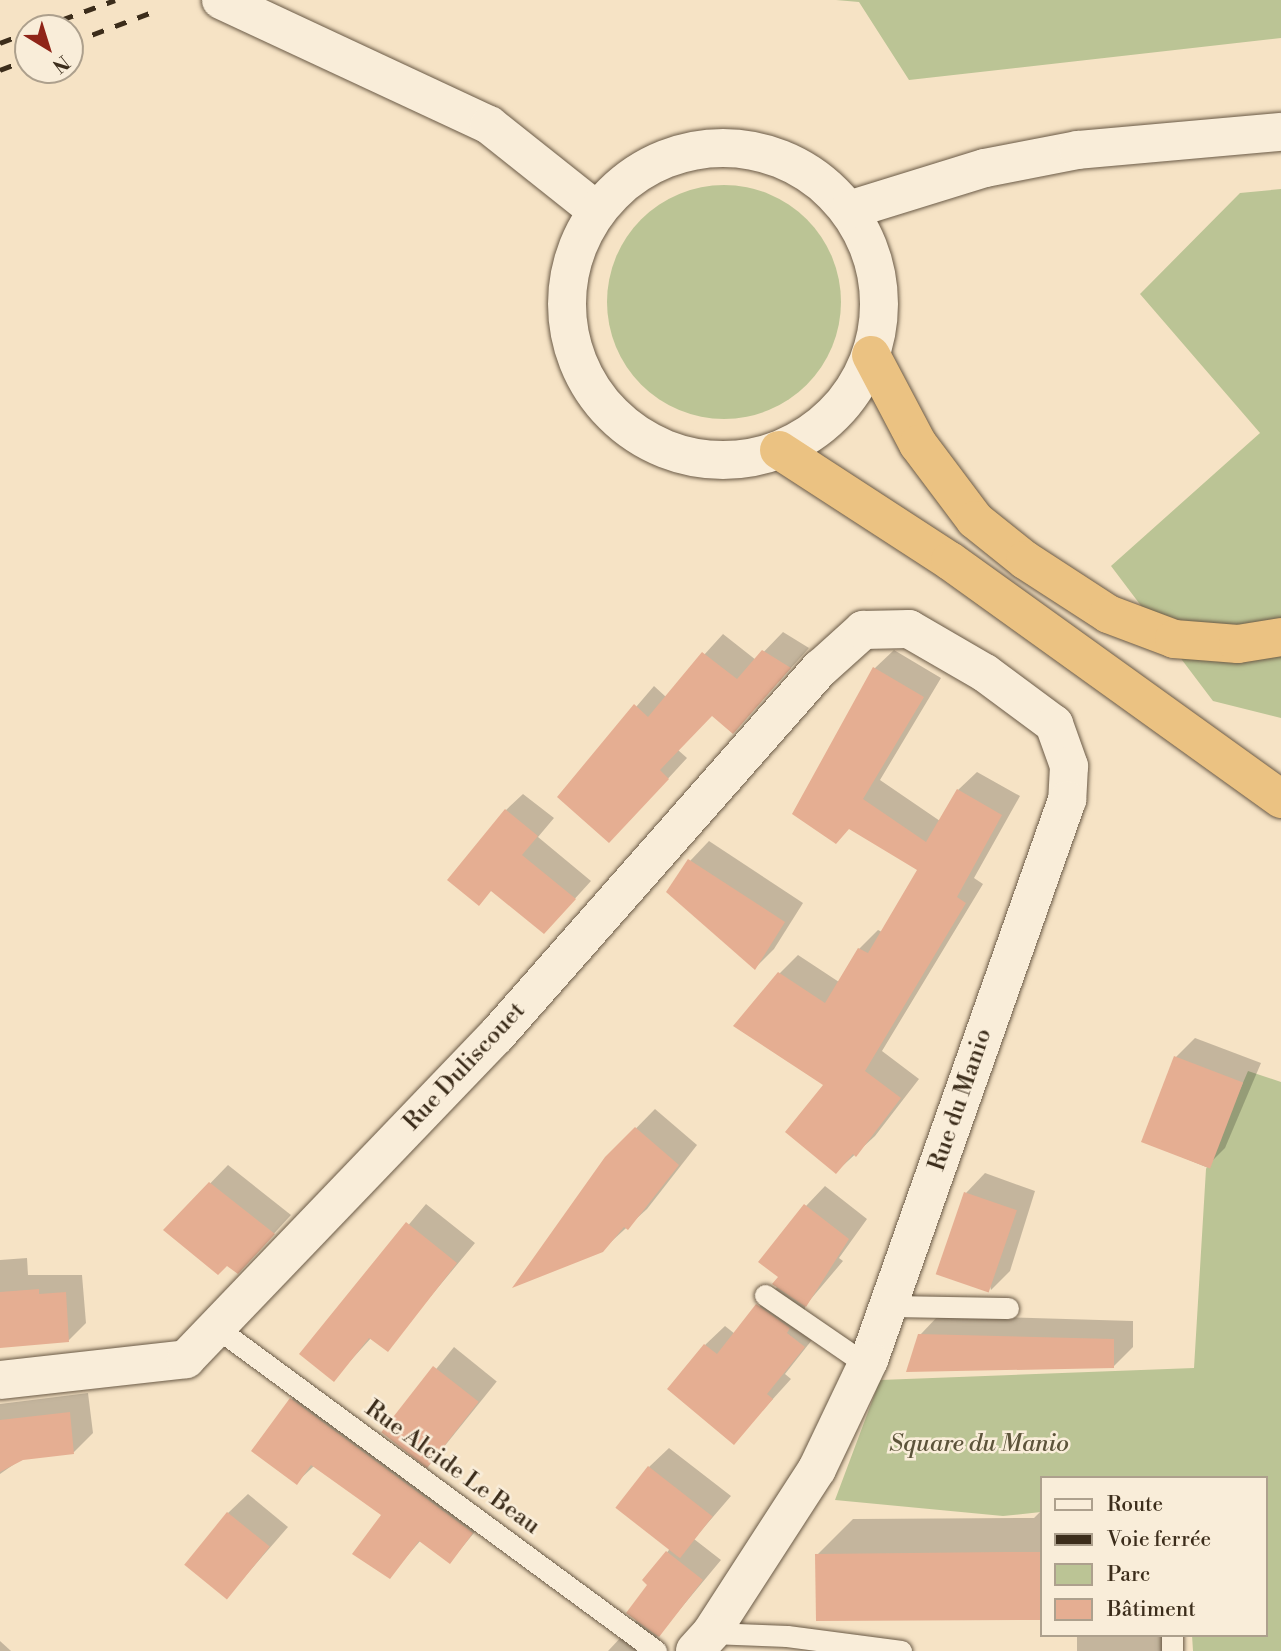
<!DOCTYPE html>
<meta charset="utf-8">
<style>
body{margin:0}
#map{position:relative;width:1281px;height:1651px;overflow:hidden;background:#f6e3c5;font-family:"Libre Bodoni",serif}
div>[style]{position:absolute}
.green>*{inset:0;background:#bbc495}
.round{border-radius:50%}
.shadow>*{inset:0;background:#0003;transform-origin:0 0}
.building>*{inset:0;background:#e5ae92;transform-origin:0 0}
.roads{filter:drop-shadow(0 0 2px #6a5a46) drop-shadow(0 0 2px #6a5a46)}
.lane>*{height:21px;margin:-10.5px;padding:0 10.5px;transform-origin:10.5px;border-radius:10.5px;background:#f9edd9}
.street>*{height:38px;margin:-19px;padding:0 19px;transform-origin:19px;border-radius:19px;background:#f9edd9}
.secondary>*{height:38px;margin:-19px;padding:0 19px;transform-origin:19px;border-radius:19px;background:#f9edd9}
.secondary>.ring{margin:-19px;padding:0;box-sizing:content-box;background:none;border:38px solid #f9edd9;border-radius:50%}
.highway>*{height:38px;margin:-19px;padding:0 19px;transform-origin:19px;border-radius:19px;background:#ebc282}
.rail>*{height:5px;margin-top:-2.5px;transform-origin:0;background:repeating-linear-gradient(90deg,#3c2d1b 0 12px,transparent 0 24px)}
span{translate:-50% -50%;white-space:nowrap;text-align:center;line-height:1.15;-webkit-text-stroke:5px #f9edd9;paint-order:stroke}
.street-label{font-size:24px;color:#3c2d1b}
.park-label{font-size:24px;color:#5c533a;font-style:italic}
.legend{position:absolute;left:1040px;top:1476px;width:228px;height:161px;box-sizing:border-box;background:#f9edd9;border:2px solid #ada08d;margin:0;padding:9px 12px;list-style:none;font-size:21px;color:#3c2d1b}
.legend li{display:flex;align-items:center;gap:14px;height:35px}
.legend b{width:35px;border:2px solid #ada08d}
.north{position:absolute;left:14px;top:14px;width:70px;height:70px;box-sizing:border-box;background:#f9edd9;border:2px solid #ada08d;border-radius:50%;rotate:142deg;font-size:19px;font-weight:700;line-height:28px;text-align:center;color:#3c2d1b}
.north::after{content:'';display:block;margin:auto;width:24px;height:32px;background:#8f2418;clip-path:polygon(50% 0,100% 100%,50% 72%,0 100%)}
</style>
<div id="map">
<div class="green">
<i style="clip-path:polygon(836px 0,1281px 0,1281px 38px,909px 80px,859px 2px)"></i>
<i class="round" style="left:607px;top:185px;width:234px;height:234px"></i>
<i style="clip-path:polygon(1281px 189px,1281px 718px,1213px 701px,1111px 566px,1260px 433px,1140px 294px,1240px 193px)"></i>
<i style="clip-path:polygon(1248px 1071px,1281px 1082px,1281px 1651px,1193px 1651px,1192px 1635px,1265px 1635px,1265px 1478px,1041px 1478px,1041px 1512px,1003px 1516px,835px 1500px,880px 1380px,1194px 1368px,1206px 1169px)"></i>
</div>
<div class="shadow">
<i style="clip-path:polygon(783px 632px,809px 648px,733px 732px,712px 714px,678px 750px,687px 758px,629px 821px,559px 797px,654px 686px,666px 697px,723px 634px,756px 660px)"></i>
<i style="clip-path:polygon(894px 650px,941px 678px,880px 780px,940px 821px,958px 790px,977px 772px,1020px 796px,974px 878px,983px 884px,882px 1051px,919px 1079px,875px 1136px,836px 1172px,826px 1084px,779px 974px,798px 955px,839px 982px,859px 949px,878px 930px,882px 932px,920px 869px,849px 828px,875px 668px)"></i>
<i style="clip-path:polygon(523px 794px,554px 818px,538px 837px,591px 881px,560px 915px,492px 890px,506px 810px)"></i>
<i style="clip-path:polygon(709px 841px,803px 903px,774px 949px,755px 968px,690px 861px)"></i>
<i style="clip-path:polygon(1195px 1038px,1261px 1063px,1225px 1148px,1206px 1167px,1143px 1141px,1176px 1057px)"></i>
<i style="clip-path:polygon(655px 1109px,697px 1145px,647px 1209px,602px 1250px,607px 1158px)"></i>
<i style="clip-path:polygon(228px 1165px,291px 1215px,256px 1253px,166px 1229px)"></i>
<i style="clip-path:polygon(985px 1173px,1035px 1191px,1010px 1271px,991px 1290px,966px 1193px)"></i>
<i style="clip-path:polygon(825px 1186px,867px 1219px,839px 1258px,843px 1261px,805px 1306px,805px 1312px,823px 1326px,785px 1374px,791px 1379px,734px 1442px,705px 1345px,725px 1326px,735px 1334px,778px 1286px,806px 1206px)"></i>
<i style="clip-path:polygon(426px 1204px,475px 1243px,387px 1349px,372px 1337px,333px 1380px,301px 1354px)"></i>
<i style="clip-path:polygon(27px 1258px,28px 1275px,82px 1275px,86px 1323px,69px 1340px,0 1346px,0 1260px)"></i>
<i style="clip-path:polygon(939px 1315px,1133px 1321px,1133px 1347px,1113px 1367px,920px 1335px)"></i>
<i style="left:454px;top:1347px;width:55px;height:111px;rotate:39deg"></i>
<i style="clip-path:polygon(308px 1383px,488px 1516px,450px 1562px,421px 1540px,389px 1577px,384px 1514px,314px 1466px,297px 1482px,292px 1399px)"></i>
<i style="clip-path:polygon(88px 1393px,93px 1433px,74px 1452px,23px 1458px,0 1474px,0 1404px)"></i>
<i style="clip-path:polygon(669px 1448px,731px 1496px,694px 1539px,721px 1560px,657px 1637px,660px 1639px,651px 1651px,608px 1651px,638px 1619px,650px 1585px,644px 1580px,669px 1550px,649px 1467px)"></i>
<i style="clip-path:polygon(248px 1494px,288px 1527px,227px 1597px,228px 1513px)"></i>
<i style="clip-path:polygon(1041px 1511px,1041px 1618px,817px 1619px,817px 1555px,853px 1519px,1034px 1518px)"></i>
<i style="left:1077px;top:1635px;width:101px;height:16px"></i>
<i style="clip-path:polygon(0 1641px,11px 1651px,0 1651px)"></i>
</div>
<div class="building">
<i style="clip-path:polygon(762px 650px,791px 668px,733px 734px,712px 716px,660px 770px,669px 779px,609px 843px,557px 797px,634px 704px,648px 717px,702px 652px,737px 679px)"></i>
<i style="clip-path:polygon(873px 667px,924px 697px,863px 799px,926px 842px,957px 789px,1002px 815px,957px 897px,966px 903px,865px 1071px,901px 1098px,856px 1157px,853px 1154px,836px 1174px,785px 1132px,823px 1085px,733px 1026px,778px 972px,825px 1003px,858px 948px,868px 953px,917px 870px,849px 829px,836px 844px,792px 814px)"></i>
<i style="clip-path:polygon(505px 809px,538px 836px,522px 855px,576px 899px,544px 934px,491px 891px,479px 906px,447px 880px)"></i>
<i style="clip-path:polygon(688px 859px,785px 922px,755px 970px,666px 892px)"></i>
<i style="left:1174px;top:1056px;width:74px;height:92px;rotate:21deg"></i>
<i style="clip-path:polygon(635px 1127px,679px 1165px,628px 1230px,624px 1227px,603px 1252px,512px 1288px,605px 1157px)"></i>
<i style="clip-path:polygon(209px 1182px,275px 1234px,238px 1274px,227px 1266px,218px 1275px,163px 1230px)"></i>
<i style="left:964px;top:1192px;width:56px;height:87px;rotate:19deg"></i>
<i style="clip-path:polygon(804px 1204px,849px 1239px,806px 1307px,772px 1284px,778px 1277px,758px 1262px)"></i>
<i style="clip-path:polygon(406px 1222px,457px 1263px,388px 1352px,369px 1338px,334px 1382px,299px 1354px)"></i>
<i style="clip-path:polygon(39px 1289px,39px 1294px,66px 1292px,69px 1342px,0 1348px,0 1292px)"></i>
<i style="clip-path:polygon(756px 1304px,790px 1328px,787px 1333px,805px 1347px,767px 1394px,773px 1399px,734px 1445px,667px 1389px,704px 1344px,717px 1354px)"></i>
<i style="clip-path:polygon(918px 1334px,1114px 1339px,1114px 1368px,906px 1372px)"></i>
<i style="left:433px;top:1366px;width:58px;height:84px;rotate:38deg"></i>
<i style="clip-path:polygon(290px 1398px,473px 1533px,450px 1564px,419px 1541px,390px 1579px,352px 1554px,381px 1515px,311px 1465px,297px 1485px,251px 1451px)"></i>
<i style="clip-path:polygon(70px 1412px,74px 1454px,23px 1460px,0 1472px,0 1420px)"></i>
<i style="left:648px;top:1466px;width:82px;height:53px;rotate:38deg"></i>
<i style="left:227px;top:1512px;width:55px;height:68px;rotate:39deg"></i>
<i style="clip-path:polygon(666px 1551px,703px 1580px,659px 1637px,626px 1613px,647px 1585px,642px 1580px)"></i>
<i style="clip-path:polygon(1005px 1552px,1041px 1552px,1041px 1620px,816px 1621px,815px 1554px)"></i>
</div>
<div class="roads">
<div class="lane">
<i style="left:765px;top:1295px;width:124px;rotate:34.5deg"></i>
<i style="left:888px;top:1306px;width:120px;rotate:1deg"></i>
<i style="left:217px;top:1328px;width:545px;rotate:36.34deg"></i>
<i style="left:711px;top:1633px;width:76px;rotate:2.3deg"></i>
<i style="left:787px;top:1636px;width:115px;rotate:7.5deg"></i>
<i style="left:1172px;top:1635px;width:16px;rotate:90deg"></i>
</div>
<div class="street">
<i style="left:0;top:1380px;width:187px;rotate:-6.4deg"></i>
<i style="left:186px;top:1359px;width:448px;rotate:-46.2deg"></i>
<i style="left:496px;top:1036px;width:491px;rotate:-48.6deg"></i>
<i style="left:821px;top:668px;width:57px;rotate:-42.1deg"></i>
<i style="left:863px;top:630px;width:46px;rotate:-1.2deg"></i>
<i style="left:909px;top:629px;width:88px;rotate:30.1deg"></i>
<i style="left:985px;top:673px;width:86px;rotate:36.5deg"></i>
<i style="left:1054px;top:724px;width:45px;rotate:70.3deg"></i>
<i style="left:1069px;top:766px;width:34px;rotate:93deg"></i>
<i style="left:1067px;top:800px;width:594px;rotate:109.47deg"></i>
<i style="left:869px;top:1360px;width:121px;rotate:115.5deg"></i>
<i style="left:817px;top:1469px;width:195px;rotate:122.9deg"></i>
<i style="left:711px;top:1633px;width:24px;rotate:132deg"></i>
</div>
<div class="secondary">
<i style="left:221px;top:0;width:296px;rotate:25deg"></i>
<i style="left:489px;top:125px;width:138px;rotate:38.5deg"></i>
<i class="ring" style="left:567px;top:148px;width:274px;height:274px"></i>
<i style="left:849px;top:210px;width:142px;rotate:-17.2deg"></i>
<i style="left:985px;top:168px;width:95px;rotate:-11deg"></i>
<i style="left:1078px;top:150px;width:204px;rotate:-5.1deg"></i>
</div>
<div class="highway">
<i style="left:871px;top:355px;width:101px;rotate:62.2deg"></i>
<i style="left:918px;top:444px;width:95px;rotate:53.1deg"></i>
<i style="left:975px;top:520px;width:64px;rotate:38.7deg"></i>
<i style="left:1025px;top:560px;width:99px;rotate:33deg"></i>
<i style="left:1108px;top:614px;width:71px;rotate:20.7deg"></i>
<i style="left:1174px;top:639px;width:64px;rotate:4.5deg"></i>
<i style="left:1238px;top:644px;width:44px;rotate:-9.2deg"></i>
<i style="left:779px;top:450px;width:204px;rotate:33deg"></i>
<i style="left:950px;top:561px;width:408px;rotate:35.7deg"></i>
</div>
</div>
<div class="rail">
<i style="left:39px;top:28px;width:81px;rotate:-20.2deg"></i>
<i style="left:0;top:43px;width:30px;rotate:-21deg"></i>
<i style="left:70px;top:43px;width:94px;rotate:-20.6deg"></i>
<i style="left:0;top:70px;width:30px;rotate:-21deg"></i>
</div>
<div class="street-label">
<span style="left:465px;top:1067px;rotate:-47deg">Rue Duliscouet</span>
<span style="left:961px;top:1100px;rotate:-71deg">Rue du Manio</span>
<span style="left:452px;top:1468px;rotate:36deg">Rue Alcide Le Beau</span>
</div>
<div class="park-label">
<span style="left:979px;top:1445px">Square du Manio</span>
</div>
<ul class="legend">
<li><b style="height:9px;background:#f9edd9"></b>Route</li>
<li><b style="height:9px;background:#3c2d1b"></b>Voie ferrée</li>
<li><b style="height:19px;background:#bbc495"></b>Parc</li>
<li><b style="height:19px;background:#e5ae92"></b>Bâtiment</li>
</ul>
<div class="north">N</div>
</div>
